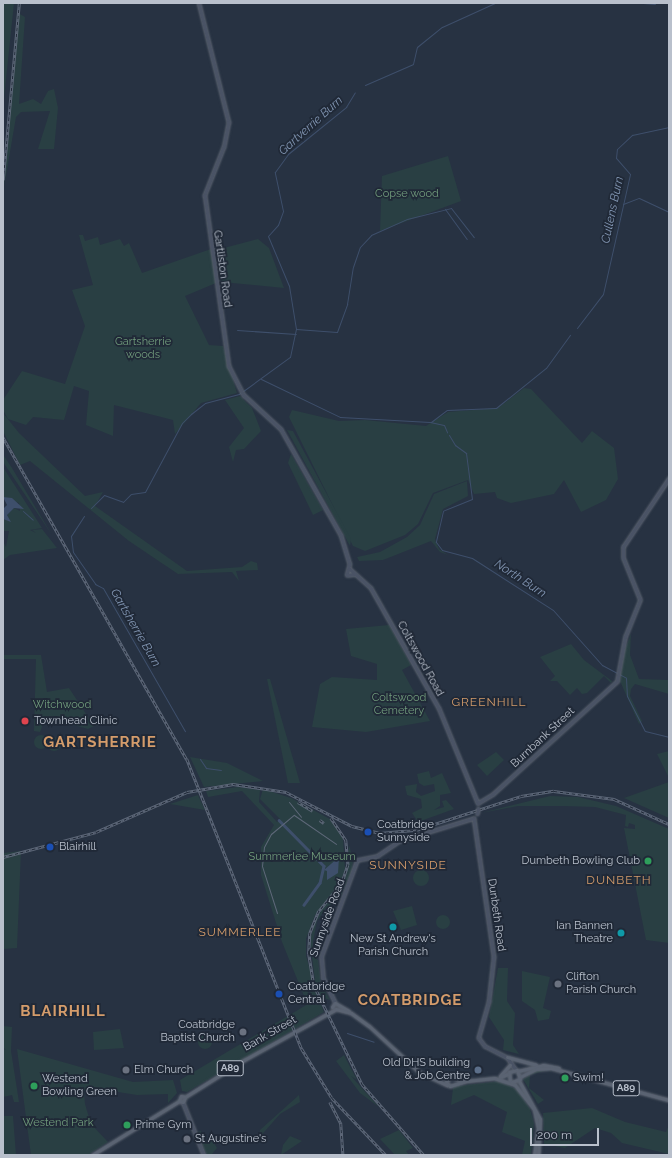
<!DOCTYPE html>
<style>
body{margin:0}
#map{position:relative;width:672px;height:1158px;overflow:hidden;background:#273242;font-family:Raleway,sans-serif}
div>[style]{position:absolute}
.green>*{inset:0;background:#293f43}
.round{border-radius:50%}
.water>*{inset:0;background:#3e4f6b}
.stream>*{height:1px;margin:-0.5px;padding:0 0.5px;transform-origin:0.5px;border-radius:0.5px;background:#3e4f6b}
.canal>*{height:2.5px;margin:-1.25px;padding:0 1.25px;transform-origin:1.25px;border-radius:1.25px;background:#3e4f6b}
.roads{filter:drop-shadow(0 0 1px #5a626f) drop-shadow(0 0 1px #5a626f)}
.secondary>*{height:2.5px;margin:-1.25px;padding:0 1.25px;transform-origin:1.25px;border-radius:1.25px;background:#4a5365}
.primary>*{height:3px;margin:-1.5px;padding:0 1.5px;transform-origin:1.5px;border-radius:1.5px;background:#5a6372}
.tram>*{height:1px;margin:-0.5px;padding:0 0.5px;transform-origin:0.5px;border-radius:0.5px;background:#5e6879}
.rail>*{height:2.5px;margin-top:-1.25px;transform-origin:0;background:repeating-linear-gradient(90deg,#202937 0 3px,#5e6879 0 6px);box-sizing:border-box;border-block:1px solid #5e6879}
.bridges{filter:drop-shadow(0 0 1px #5a626f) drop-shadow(0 0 1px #5a626f)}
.secondary-bridge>*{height:2.5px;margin:-1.25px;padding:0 1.25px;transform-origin:1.25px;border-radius:1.25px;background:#4a5365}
.dots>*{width:11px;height:11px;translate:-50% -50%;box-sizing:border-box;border:2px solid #202937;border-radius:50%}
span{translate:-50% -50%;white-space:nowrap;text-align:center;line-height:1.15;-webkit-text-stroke:3.5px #202937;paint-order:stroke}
.shield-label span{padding:1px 3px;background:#202937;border:1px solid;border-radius:3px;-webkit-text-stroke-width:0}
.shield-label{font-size:10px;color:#b9c0cc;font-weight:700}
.park-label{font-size:11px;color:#719c7c}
.street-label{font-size:11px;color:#b9c0cc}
.poi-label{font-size:11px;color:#b9c0cc}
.left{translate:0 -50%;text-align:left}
.right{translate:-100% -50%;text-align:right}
.water-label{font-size:12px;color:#8195b2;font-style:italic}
.neighbourhood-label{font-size:12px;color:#d49c6b;letter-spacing:1px}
.district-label{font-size:15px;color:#d49c6b;font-weight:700;letter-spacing:1px}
.frame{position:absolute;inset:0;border:4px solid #b9c0cc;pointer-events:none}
.scale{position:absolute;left:530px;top:1128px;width:69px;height:18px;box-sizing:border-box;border:2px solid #b9c0cc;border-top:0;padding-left:5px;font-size:12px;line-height:14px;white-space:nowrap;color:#b9c0cc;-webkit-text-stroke:3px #202937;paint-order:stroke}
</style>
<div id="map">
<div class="green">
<i style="clip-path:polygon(3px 3px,14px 3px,3px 108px)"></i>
<i style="clip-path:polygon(18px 13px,25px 17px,19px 104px,33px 99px,41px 104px,48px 91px,54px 89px,58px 108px,54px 149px,38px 149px,50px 111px,21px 112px,16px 117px,4px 187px)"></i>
<i style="clip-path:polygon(448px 156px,461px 201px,380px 231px,382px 176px)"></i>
<i style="clip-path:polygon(79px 235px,83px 235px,85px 241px,98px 237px,100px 245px,120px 239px,124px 246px,129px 243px,142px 273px,211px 249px,216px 283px,185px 296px,209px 345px,223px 346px,237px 393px,201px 403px,175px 434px,173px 420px,114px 405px,113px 436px,86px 425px,89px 391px,74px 386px,64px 420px,33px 417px,26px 425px,8px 419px,3px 410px,3px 400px,22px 371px,65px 384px,85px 326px,72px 290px,93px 285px)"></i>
<i style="clip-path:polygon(258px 239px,269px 248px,284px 288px,222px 282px,220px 249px)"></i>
<i style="clip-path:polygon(524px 388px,531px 389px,582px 443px,592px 431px,614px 448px,618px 479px,606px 500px,581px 512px,564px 480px,554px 494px,511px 503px,497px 498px,495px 492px,474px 494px,468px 480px,433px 493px,418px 524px,405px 535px,365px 551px,353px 546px,289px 417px,292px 410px,339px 421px,365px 420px,426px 426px,448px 412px,498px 408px)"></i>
<i style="clip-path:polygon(240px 396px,252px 408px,261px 431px,244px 449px,236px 450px,233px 462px,229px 447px,244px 428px,225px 400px)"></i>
<i style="clip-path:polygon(3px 413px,19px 433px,85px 496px,103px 492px,95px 506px,187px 571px,242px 567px,251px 561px,257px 563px,258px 570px,236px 571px,239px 581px,232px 572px,178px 574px,129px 541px,30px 461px,20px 465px,3px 431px)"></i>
<i style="clip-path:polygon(287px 430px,293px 431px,351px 539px,350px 546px)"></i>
<i style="clip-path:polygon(291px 454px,323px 510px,313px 515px,288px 463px)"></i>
<i style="clip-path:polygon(4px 456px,12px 468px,52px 535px,3px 462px)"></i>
<i style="clip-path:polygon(3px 467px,42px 528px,30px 530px,36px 533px,32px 530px,42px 529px,57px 548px,10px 555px,3px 560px,3px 541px,6px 547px,9px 531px,3px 531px,3px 519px,10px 521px,7px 515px,14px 508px,20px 511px,19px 503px,3px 497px)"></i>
<i style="clip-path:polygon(467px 481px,468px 496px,443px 509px,435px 539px,439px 549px,448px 555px,440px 552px,431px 541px,383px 560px,359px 561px,357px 557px,380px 552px,407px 537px,420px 525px,434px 494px)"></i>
<i style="clip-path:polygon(389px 625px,411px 665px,402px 670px,430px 721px,366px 732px,312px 727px,320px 684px,332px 677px,377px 680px,377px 664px,351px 656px,346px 629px)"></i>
<i style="clip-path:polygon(631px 634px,630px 655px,639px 679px,669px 680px,669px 694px,635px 684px,631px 689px,630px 696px,642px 721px,639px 724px,620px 681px,625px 649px)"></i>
<i style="clip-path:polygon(571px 644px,584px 660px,612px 681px,611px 683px,604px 676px,587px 693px,582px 694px,577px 688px,570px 695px,557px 681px,550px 681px,555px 676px,540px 657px)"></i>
<i style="clip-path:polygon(3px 655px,41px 655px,47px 692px,69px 688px,94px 726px,88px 729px,52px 719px,45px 719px,40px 732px,34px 731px,36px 659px,3px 659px)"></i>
<i style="clip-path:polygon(267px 679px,270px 679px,300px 783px,288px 783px)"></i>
<i class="round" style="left:34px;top:735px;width:14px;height:14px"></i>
<i class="round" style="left:47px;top:737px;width:14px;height:14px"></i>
<i style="clip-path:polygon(669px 751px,669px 778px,657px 754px)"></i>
<i style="clip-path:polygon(496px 752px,504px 760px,487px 776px,477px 765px)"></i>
<i style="clip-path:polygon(190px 757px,227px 763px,263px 781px,204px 787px)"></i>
<i style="clip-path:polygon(429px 771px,431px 778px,442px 773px,451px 793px,440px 795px,440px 806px,434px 810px,444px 807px,442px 801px,446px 800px,454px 809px,418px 822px,412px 813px,422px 808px,421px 799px,407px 795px,405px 786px,417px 784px,416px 792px,421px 796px,435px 791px,434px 784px,424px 786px,419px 783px,417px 774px)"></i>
<i style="clip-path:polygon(669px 782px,669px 818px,624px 798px)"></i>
<i style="clip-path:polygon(238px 787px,260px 790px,259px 802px,277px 822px,280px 819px,260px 799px,263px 789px,291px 798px,330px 819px,343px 838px,345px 870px,338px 886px,315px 915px,306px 939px,306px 956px,319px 1000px,313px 1000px,307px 982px,309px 999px,304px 996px,282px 942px,261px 875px,261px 847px,274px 825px,242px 791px,208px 797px,206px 791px)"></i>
<i style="clip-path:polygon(198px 795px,205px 810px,170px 804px)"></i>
<i style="clip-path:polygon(550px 796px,578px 797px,616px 806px,669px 829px,669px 943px,646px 940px,624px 828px,635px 829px,635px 825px,629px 823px,628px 827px,625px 826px,626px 815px,595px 807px,563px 806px,518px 806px,481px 813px)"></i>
<i style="clip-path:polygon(349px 845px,353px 859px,352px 870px,339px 900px,326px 908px,317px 921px,313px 942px,313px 956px,318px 960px,321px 984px,330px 1000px,321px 997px,315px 981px,310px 940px,315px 921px,323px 908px,345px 879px)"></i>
<i style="clip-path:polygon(21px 851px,17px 948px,4px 949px,3px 973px,3px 853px)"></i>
<i class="round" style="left:413px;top:870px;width:16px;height:16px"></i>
<i style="clip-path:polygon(412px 906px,417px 925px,401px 930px,393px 911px)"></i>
<i class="round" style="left:436px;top:915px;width:14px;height:14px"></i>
<i style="clip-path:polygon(498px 968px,508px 968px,507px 1001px,515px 1013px,513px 1045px,519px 1054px,503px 1050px,504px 1040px,489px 1017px)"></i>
<i style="clip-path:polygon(522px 971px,550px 977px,543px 1008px,551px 1011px,549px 1019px,538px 1021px,535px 1010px,522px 1001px)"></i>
<i style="clip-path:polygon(308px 1004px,321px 1005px,324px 1012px,187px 1092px,182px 1091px,180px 1080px)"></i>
<i style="clip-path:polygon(3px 1026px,12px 1027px,11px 1051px,19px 1102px,14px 1102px,12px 1095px,3px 1097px,3px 1049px,6px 1050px,3px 1047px)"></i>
<i style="clip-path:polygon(120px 1029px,124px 1048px,94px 1050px,93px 1032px)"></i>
<i class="round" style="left:198px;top:1035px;width:14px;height:14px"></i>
<i style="clip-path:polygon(17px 1049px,133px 1082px,173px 1080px,177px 1093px,168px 1103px,168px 1094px,137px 1095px,87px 1087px,84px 1092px,85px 1104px,91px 1124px,108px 1142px,88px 1155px,31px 1155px)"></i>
<i style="clip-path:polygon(344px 1055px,357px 1080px,351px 1076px,379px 1107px,360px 1093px,336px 1061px)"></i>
<i style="clip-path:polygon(548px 1070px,530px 1075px,529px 1088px,544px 1100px,538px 1104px,523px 1079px,536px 1071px)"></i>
<i style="clip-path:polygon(500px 1081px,518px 1090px,530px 1109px,534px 1123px,531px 1155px,522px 1155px,525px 1141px,502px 1132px,507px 1112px,474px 1095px,451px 1105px,453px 1088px,457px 1086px)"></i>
<i style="clip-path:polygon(299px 1095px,300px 1102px,280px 1114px,258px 1139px,260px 1130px)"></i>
<i style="clip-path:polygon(592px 1108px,625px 1122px,666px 1132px,669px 1125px,669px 1154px,622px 1143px,611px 1133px,595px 1128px,565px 1148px,544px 1144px,543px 1113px)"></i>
<i style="clip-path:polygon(3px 1116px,13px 1116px,16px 1155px,3px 1155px)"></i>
<i style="clip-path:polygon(399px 1130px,413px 1148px,406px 1151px,409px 1155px,395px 1155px,380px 1139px)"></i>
<i style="clip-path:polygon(201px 1131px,204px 1142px,211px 1138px,217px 1148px,212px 1154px,207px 1155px,197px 1132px)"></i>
<i style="clip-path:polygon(290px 1136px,302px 1141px,281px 1155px,283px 1145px)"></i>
</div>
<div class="water">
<i style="clip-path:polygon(3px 497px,12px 498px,24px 509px,14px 508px,7px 515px,11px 522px,3px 519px,3px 509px,7px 505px)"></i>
<i style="clip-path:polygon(339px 857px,338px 873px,327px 880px,327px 871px,324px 870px)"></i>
</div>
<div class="stream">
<i style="left:643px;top:3px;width:12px;rotate:5deg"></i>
<i style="left:365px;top:85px;width:52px;rotate:-23.6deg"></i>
<i style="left:413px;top:64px;width:17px;rotate:-77deg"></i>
<i style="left:417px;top:47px;width:32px;rotate:-39deg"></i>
<i style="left:442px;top:27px;width:58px;rotate:-24.4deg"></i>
<i style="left:623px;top:204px;width:17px;rotate:-21deg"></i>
<i style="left:639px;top:198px;width:33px;rotate:25deg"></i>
<i style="left:445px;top:209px;width:37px;rotate:54deg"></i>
<i style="left:577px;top:328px;width:43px;rotate:-52.6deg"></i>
<i style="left:603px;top:294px;width:123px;rotate:-77.3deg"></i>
<i style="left:630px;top:174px;width:21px;rotate:-131deg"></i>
<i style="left:616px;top:158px;width:9px;rotate:-84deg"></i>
<i style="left:617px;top:149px;width:21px;rotate:-43deg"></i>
<i style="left:632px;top:135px;width:38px;rotate:-12deg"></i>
<i style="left:296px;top:329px;width:41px;rotate:4.2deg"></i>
<i style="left:337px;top:332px;width:30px;rotate:-70deg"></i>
<i style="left:347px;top:304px;width:37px;rotate:-81deg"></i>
<i style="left:353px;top:267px;width:21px;rotate:-71deg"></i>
<i style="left:360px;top:247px;width:16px;rotate:-47deg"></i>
<i style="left:371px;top:235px;width:39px;rotate:-24deg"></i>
<i style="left:407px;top:219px;width:45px;rotate:-14deg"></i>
<i style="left:451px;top:208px;width:37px;rotate:52deg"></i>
<i style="left:237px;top:330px;width:59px;rotate:3.9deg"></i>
<i style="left:261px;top:379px;width:88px;rotate:25.7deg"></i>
<i style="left:340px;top:417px;width:90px;rotate:3.2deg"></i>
<i style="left:430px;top:422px;width:14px;rotate:12deg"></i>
<i style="left:444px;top:425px;width:8px;rotate:67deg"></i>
<i style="left:431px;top:422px;width:20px;rotate:-37deg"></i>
<i style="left:447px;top:410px;width:49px;rotate:-2.3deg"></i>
<i style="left:496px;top:408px;width:64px;rotate:-38.7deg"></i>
<i style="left:546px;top:368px;width:41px;rotate:-54deg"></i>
<i style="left:449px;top:435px;width:12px;rotate:59deg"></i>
<i style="left:455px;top:445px;width:14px;rotate:36deg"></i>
<i style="left:466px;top:453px;width:46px;rotate:82.6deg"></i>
<i style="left:472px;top:499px;width:31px;rotate:158deg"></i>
<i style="left:443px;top:511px;width:32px;rotate:103deg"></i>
<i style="left:436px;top:542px;width:10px;rotate:53deg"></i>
<i style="left:442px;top:550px;width:31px;rotate:15deg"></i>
<i style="left:472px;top:558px;width:96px;rotate:32.7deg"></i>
<i style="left:553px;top:610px;width:74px;rotate:48.3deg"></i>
<i style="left:602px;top:665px;width:27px;rotate:28deg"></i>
<i style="left:626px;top:678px;width:18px;rotate:87deg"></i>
<i style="left:627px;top:696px;width:39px;rotate:63deg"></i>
<i style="left:645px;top:731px;width:25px;rotate:14deg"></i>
<i style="left:91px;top:508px;width:18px;rotate:-45deg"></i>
<i style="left:104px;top:495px;width:20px;rotate:20deg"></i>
<i style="left:123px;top:502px;width:11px;rotate:-45deg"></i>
<i style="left:131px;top:494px;width:14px;rotate:-8deg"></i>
<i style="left:145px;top:492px;width:78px;rotate:-61.8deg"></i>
<i style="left:182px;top:423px;width:13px;rotate:-45deg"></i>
<i style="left:191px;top:414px;width:18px;rotate:-38deg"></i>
<i style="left:205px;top:403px;width:35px;rotate:-15deg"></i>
<i style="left:239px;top:394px;width:63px;rotate:-36deg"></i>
<i style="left:290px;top:357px;width:29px;rotate:-78deg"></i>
<i style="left:296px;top:329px;width:44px;rotate:-99.2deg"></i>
<i style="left:289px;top:286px;width:54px;rotate:-112.8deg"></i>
<i style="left:268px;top:236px;width:15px;rotate:-48deg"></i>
<i style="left:278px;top:225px;width:15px;rotate:-70deg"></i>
<i style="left:283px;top:211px;width:40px;rotate:-102deg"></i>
<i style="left:275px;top:172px;width:22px;rotate:-54deg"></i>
<i style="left:288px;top:154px;width:75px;rotate:-39deg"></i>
<i style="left:346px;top:107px;width:17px;rotate:-59deg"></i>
<i style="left:23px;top:511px;width:13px;rotate:42deg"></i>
<i style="left:84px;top:516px;width:24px;rotate:123deg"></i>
<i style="left:71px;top:536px;width:16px;rotate:83deg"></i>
<i style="left:73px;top:552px;width:39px;rotate:55deg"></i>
<i style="left:95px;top:584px;width:9px;rotate:27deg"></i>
<i style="left:103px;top:588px;width:165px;rotate:60.2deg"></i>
<i style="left:200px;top:759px;width:11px;rotate:56deg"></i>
<i style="left:206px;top:768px;width:15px;rotate:8deg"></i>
<i style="left:347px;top:1033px;width:28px;rotate:18deg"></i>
</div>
<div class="canal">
<i style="left:279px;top:820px;width:64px;rotate:45.6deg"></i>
<i style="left:324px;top:866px;width:17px;rotate:103deg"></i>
<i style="left:320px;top:883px;width:27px;rotate:126deg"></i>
</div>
<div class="roads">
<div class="secondary">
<i style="left:199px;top:3px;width:123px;rotate:75.9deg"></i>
<i style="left:229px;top:122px;width:25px;rotate:101deg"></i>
<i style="left:224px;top:147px;width:52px;rotate:111.6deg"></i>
<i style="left:205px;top:195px;width:173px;rotate:82deg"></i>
<i style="left:229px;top:366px;width:33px;rotate:63deg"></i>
<i style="left:244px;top:395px;width:50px;rotate:42.6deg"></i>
<i style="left:281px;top:429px;width:122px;rotate:60.5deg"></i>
<i style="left:341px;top:535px;width:30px;rotate:73deg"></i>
<i style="left:350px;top:564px;width:11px;rotate:105deg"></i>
<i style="left:347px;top:575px;width:8px;rotate:-7deg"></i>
<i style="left:350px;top:569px;width:28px;rotate:42deg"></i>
<i style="left:371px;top:588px;width:138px;rotate:60.5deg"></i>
<i style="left:439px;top:708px;width:103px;rotate:67.7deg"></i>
<i style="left:478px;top:803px;width:17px;rotate:-31deg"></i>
<i style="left:493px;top:794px;width:168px;rotate:-42.3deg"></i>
<i style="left:617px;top:681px;width:45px;rotate:-79.7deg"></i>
<i style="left:625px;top:637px;width:40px;rotate:-68deg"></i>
<i style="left:640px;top:600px;width:45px;rotate:-112deg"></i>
<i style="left:623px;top:558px;width:11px;rotate:-90deg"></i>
<i style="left:623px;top:547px;width:83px;rotate:-56.3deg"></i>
<i style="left:474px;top:818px;width:140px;rotate:81.8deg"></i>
<i style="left:494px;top:957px;width:45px;rotate:96.3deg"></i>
<i style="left:489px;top:1002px;width:37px;rotate:106deg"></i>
<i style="left:479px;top:1038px;width:10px;rotate:53deg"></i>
<i style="left:485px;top:1046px;width:25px;rotate:27deg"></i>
<i style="left:507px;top:1057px;width:16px;rotate:55deg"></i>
<i style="left:335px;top:1003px;width:28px;rotate:-116deg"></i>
<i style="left:323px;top:978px;width:21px;rotate:-95deg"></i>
<i style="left:321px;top:957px;width:103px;rotate:-69.6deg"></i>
<i style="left:357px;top:860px;width:20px;rotate:-11deg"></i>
<i style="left:377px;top:856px;width:27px;rotate:-34deg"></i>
<i style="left:399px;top:841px;width:78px;rotate:-17deg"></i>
<i style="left:183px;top:1102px;width:57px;rotate:68.4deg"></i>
</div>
<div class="primary">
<i style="left:332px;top:1007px;width:5px;rotate:-53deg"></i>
<i style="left:335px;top:1003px;width:16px;rotate:30deg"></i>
<i style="left:507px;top:1057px;width:30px;rotate:15deg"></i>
<i style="left:518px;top:1071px;width:26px;rotate:-13deg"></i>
<i style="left:543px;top:1065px;width:16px;rotate:11deg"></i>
<i style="left:500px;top:1076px;width:15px;rotate:-48deg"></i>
<i style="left:500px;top:1077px;width:9px;rotate:-21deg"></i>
<i style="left:520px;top:1077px;width:18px;rotate:-27deg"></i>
<i style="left:536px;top:1069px;width:15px;rotate:-4deg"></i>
<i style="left:551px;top:1068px;width:122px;rotate:15.2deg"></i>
<i style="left:494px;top:1078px;width:22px;rotate:18deg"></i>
<i style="left:515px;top:1085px;width:31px;rotate:52deg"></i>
<i style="left:534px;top:1109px;width:19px;rotate:78deg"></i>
<i style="left:538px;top:1128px;width:27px;rotate:98deg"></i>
<i style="left:466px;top:1081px;width:17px;rotate:163deg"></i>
<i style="left:450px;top:1086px;width:6px;rotate:-135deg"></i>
<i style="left:446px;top:1082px;width:6px;rotate:-51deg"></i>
<i style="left:450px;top:1077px;width:16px;rotate:14deg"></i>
<i style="left:466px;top:1081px;width:29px;rotate:-6deg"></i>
<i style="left:510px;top:1081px;width:9px;rotate:-96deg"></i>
<i style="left:509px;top:1072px;width:8px;rotate:-14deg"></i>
<i style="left:517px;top:1070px;width:9px;rotate:72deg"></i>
<i style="left:520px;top:1079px;width:9px;rotate:159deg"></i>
<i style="left:519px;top:1081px;width:43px;rotate:61.1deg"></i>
<i style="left:540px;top:1119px;width:36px;rotate:93deg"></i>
<i style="left:179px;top:1101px;width:4px;rotate:14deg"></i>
<i style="left:183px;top:1102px;width:5px;rotate:-68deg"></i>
<i style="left:185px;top:1097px;width:70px;rotate:-32.1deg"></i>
<i style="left:244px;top:1060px;width:105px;rotate:-29deg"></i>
<i style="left:336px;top:1009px;width:16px;rotate:15deg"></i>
<i style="left:351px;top:1013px;width:22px;rotate:36deg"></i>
<i style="left:369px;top:1026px;width:68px;rotate:42.6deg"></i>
<i style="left:419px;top:1072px;width:31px;rotate:25deg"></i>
<i style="left:92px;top:1155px;width:102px;rotate:-31.8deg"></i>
<i style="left:179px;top:1101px;width:5px;rotate:-68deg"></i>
<i style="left:181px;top:1096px;width:4px;rotate:14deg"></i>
</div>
</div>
<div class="tram">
<i style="left:289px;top:802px;width:19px;rotate:51deg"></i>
<i style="left:277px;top:913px;width:49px;rotate:-107.7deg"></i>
<i style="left:262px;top:866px;width:19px;rotate:-84deg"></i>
<i style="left:264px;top:847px;width:15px;rotate:-62deg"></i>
<i style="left:271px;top:834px;width:30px;rotate:-40deg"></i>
<i style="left:294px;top:815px;width:51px;rotate:34.6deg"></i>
</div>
<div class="rail">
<i style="left:3px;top:180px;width:178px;rotate:-84.8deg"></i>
<i style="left:3px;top:437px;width:371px;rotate:60.3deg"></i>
<i style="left:187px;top:759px;width:312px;rotate:68.4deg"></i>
<i style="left:302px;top:1049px;width:57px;rotate:58.5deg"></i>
<i style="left:332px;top:1098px;width:79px;rotate:46.5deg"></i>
<i style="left:298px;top:802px;width:17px;rotate:31deg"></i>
<i style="left:331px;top:818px;width:27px;rotate:56deg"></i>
<i style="left:346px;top:840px;width:25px;rotate:85deg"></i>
<i style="left:348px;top:865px;width:19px;rotate:108deg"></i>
<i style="left:342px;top:883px;width:36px;rotate:129deg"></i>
<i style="left:319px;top:911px;width:24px;rotate:112deg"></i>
<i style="left:310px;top:933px;width:21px;rotate:93deg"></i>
<i style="left:309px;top:954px;width:31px;rotate:81deg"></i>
<i style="left:314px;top:985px;width:110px;rotate:64.1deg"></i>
<i style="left:362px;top:1084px;width:94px;rotate:48.9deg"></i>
<i style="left:320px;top:820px;width:5px;rotate:37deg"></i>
<i style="left:3px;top:857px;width:96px;rotate:-15deg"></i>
<i style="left:96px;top:832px;width:99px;rotate:-23.7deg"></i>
<i style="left:187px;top:792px;width:47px;rotate:-9.9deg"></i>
<i style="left:233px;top:784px;width:54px;rotate:8.6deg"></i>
<i style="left:286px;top:792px;width:74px;rotate:27.3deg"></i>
<i style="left:352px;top:826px;width:29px;rotate:14deg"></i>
<i style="left:380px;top:833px;width:36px;rotate:-5deg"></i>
<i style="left:416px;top:830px;width:110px;rotate:-17.9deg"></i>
<i style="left:521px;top:796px;width:33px;rotate:-9deg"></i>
<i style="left:554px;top:791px;width:61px;rotate:7.6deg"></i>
<i style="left:614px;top:799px;width:60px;rotate:24.4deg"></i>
<i style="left:330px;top:1102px;width:25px;rotate:63deg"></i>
<i style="left:341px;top:1124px;width:31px;rotate:86deg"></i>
</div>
<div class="bridges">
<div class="secondary-bridge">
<i style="left:477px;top:814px;width:5px;rotate:-79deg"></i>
</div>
</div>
<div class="dots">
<i style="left:25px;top:721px;background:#e0444e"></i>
<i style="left:368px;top:832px;background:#1a4fb4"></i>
<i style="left:50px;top:847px;background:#1a4fb4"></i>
<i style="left:648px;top:861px;background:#2e9e5b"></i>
<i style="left:393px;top:927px;background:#0f9aa8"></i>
<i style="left:621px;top:933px;background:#0f9aa8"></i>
<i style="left:558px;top:984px;background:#6b7280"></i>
<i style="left:279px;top:994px;background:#1a4fb4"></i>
<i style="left:243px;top:1032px;background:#6b7280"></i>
<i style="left:126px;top:1070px;background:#6b7280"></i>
<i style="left:478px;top:1070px;background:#5c6f8a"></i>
<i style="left:565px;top:1078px;background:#2e9e5b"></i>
<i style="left:34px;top:1086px;background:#2e9e5b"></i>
<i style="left:127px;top:1125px;background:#2e9e5b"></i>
<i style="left:187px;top:1139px;background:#6b7280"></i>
</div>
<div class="shield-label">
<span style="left:230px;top:1068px">A89</span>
<span style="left:626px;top:1088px">A89</span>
</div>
<div class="park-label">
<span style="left:407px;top:194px">Copse wood</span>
<span style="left:143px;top:349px">Gartsherrie<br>woods</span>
<span style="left:399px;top:705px">Coltswood<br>Cemetery</span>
<span style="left:62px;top:705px">Witchwood</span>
<span style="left:302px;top:857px">Summerlee Museum</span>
<span style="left:58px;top:1123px">Westend Park</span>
</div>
<div class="street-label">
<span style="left:222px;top:269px;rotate:82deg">Gartliston Road</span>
<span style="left:420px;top:659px;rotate:61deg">Coltswood Road</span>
<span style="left:543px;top:738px;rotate:-43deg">Burnbank Street</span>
<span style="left:496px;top:915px;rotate:82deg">Dunbeth Road</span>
<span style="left:328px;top:918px;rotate:-70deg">Sunnyside Road</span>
<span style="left:270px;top:1034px;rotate:-30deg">Bank Street</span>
</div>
<div class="poi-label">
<span class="left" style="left:34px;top:721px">Townhead Clinic</span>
<span class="left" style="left:377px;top:832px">Coatbridge<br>Sunnyside</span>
<span class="left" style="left:59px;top:847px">Blairhill</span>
<span class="right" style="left:640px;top:861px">Dumbeth Bowling Club</span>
<span class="right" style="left:613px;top:933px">Ian Bannen<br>Theatre</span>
<span style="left:393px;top:946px">New St Andrew's<br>Parish Church</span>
<span class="left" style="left:566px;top:984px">Clifton<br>Parish Church</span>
<span class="left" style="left:288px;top:994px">Coatbridge<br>Central</span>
<span class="right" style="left:235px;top:1032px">Coatbridge<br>Baptist Church</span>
<span class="right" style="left:470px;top:1070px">Old DHS building<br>&amp; Job Centre</span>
<span class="left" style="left:134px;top:1070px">Elm Church</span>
<span class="left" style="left:573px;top:1078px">Swim!</span>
<span class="left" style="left:42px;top:1086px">Westend<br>Bowling Green</span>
<span class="left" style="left:135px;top:1125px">Prime Gym</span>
<span class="left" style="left:195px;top:1139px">St Augustine's</span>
</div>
<div class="water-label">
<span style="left:311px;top:126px;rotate:-42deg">Gartverrie Burn</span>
<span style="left:613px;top:210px;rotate:-78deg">Cullens Burn</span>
<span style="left:520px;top:579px;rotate:33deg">North Burn</span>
<span style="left:135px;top:628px;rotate:60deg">Gartsherrie Burn</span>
</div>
<div class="neighbourhood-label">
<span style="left:489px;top:703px">GREENHILL</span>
<span style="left:408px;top:866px">SUNNYSIDE</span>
<span style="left:619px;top:881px">DUNBETH</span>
<span style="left:240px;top:933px">SUMMERLEE</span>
</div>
<div class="district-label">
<span style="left:100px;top:743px">GARTSHERRIE</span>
<span style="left:410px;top:1001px">COATBRIDGE</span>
<span style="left:63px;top:1012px">BLAIRHILL</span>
</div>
<div class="frame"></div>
<div class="scale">200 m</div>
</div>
